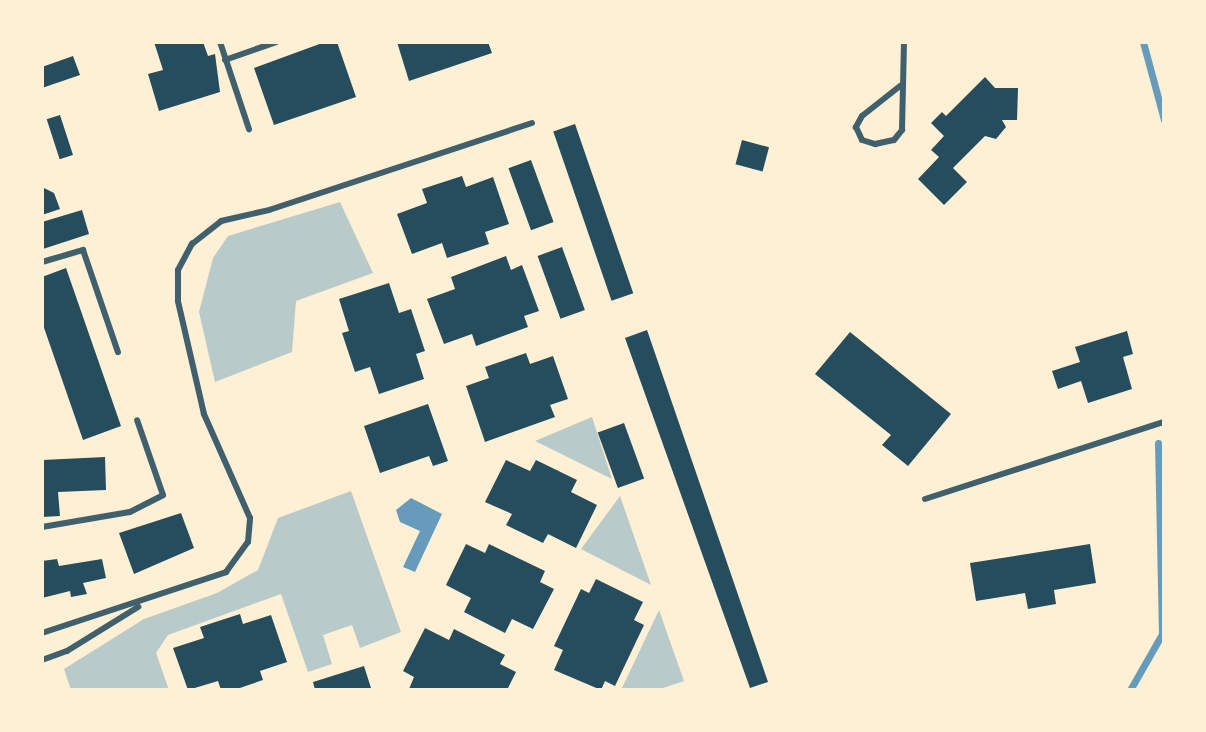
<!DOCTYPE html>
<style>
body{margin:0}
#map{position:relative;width:1206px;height:732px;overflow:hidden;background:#fdf0d5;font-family:Figtree,sans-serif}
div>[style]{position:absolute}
.green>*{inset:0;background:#b9caca}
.water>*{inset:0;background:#669bbc}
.stream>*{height:7px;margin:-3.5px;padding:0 3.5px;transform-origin:3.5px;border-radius:3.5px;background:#669bbc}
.building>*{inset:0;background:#264d5e;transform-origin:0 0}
.service>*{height:6px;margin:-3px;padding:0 3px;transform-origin:3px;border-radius:3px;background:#3f606c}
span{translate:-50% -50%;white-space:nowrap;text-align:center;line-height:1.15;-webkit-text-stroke:7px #fdf0d5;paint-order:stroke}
.frame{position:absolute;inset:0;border:44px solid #fdf0d5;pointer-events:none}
</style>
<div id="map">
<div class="green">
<i style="clip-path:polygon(340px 202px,373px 273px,296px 301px,292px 352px,215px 382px,199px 312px,213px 258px,228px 236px)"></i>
<i style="clip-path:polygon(592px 417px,612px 479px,535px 441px)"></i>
<i style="clip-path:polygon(351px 491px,401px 632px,360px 648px,352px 625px,323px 635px,332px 664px,308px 672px,281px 594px,168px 635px,156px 653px,169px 690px,71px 690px,64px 669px,144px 619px,217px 593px,258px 570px,278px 518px)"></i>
<i style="clip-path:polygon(620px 496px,651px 585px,581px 549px)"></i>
<i style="clip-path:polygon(659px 610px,684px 681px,657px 690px,621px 690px)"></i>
</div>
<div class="water">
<i style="clip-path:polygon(411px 498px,442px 514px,415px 572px,403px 567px,420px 531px,400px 522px,396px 510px)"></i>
</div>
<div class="stream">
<i style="left:1143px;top:42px;width:81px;rotate:74.9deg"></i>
<i style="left:1130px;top:690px;width:64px;rotate:-60.3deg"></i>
<i style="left:1162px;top:634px;width:191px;rotate:-91.2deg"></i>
</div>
<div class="building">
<i style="clip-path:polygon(154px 42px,203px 42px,208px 56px,215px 54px,220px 92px,159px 111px,148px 74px,163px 70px)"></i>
<i style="clip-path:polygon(325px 42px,337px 42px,356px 97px,274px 125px,254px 68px)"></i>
<i style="clip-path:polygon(397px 42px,488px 42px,492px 53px,409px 81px)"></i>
<i style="clip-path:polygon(73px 56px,80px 75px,42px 88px,42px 67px)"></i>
<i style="clip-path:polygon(985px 77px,995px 88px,1018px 88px,1017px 120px,1002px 120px,1006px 127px,996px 139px,985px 136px,953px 168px,967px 182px,944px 205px,918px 179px,939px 157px,931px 150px,944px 136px,931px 123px,942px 112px,946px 116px)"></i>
<i style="left:60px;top:115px;width:42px;height:14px;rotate:72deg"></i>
<i style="left:575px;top:124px;width:179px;height:23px;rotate:71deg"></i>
<i style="left:742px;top:140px;width:28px;height:25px;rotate:15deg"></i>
<i style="left:531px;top:160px;width:66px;height:24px;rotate:70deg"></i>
<i style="clip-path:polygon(462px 176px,466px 187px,493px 177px,509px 224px,485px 232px,489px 244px,447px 258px,442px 243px,412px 254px,397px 214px,427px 203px,422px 189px)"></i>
<i style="clip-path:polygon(42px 187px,54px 193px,60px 209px,42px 215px)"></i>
<i style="clip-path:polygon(82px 210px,89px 234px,43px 249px,42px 222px)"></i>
<i style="left:562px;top:247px;width:67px;height:26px;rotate:70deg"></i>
<i style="clip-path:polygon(506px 256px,511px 270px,522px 265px,539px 311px,524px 316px,528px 327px,476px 346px,472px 334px,444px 344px,427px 299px,455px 289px,451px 277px)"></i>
<i style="clip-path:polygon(66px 268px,121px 426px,83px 440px,42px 322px,42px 277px)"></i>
<i style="clip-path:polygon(389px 283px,399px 313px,411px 309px,425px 351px,416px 354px,424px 379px,379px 394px,370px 367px,355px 372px,342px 333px,349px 331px,339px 299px)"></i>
<i style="clip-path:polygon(647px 330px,768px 682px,750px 688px,625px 338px)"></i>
<i style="clip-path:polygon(1127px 331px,1133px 354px,1123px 357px,1132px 389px,1088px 403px,1081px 381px,1058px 389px,1052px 371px,1080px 362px,1075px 347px)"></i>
<i style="clip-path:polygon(850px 332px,951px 414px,908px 466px,882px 445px,891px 435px,815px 374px)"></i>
<i style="clip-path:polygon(526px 353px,530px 364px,553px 356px,568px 399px,550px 405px,555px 417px,485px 442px,466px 386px,489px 378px,485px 367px)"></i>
<i style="clip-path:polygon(428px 404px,448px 461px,433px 466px,429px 456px,380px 473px,364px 426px)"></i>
<i style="left:624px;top:423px;width:59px;height:28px;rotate:70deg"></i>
<i style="clip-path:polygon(105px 457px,106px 490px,58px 492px,60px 516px,42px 517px,42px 460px)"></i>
<i style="clip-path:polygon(506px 460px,530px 471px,536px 460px,577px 480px,571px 492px,597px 505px,576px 548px,548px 534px,543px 543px,506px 525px,512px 514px,485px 502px)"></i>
<i style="clip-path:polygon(181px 513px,194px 548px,134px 574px,119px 533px)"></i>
<i style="clip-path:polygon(466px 544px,485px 553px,489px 544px,545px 571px,540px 582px,554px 589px,533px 629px,512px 619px,505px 633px,464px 612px,471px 598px,446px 585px)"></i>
<i style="clip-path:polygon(1090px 544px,1096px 583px,1054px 590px,1056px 604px,1028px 609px,1025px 593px,976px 601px,970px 563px)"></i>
<i style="clip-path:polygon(57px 559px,59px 566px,102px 559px,106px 578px,83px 583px,87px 594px,71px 597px,70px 591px,42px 598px,42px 561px)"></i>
<i style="clip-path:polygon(596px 579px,643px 602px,634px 620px,644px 625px,615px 686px,605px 681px,601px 690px,554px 670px,563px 650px,554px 646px,581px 589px,589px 593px)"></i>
<i style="clip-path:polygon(240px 614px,243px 624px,271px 615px,287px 662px,260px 671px,263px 680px,234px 690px,221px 690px,218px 681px,188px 690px,173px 648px,204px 638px,200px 627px)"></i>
<i style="clip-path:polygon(425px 628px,449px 640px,454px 629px,505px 655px,500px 664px,516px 672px,507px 690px,409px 689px,414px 677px,403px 671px)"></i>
<i style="clip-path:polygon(364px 666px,371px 688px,380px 690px,315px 690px,313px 682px)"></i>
</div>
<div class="service">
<i style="left:220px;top:42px;width:92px;rotate:71.6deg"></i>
<i style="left:225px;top:60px;width:54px;rotate:-19.4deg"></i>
<i style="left:900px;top:86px;width:48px;rotate:141.7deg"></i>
<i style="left:862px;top:116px;width:13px;rotate:119deg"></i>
<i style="left:856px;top:127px;width:14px;rotate:65deg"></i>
<i style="left:862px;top:140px;width:14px;rotate:17deg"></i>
<i style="left:875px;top:144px;width:19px;rotate:-12deg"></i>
<i style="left:894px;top:140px;width:13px;rotate:-51deg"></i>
<i style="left:902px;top:130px;width:88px;rotate:-88.7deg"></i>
<i style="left:42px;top:262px;width:43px;rotate:-16.3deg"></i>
<i style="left:83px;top:250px;width:108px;rotate:71.1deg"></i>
<i style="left:925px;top:499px;width:251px;rotate:-17.9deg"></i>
<i style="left:42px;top:527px;width:89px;rotate:-9.7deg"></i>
<i style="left:130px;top:512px;width:37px;rotate:-27deg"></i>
<i style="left:163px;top:495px;width:79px;rotate:-109.1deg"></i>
<i style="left:42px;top:633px;width:194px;rotate:-18.3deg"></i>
<i style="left:226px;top:572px;width:37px;rotate:-54deg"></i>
<i style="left:248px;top:542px;width:24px;rotate:-85deg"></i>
<i style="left:250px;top:518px;width:114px;rotate:-113.9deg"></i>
<i style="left:204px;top:414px;width:116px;rotate:-103deg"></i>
<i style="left:178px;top:301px;width:31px;rotate:-90deg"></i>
<i style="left:178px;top:270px;width:30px;rotate:-62deg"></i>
<i style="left:192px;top:244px;width:37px;rotate:-38deg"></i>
<i style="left:221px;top:221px;width:49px;rotate:-12.9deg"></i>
<i style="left:269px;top:210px;width:277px;rotate:-18.3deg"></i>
<i style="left:42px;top:660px;width:27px;rotate:-20deg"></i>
<i style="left:67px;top:651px;width:84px;rotate:-31.8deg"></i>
</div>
<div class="frame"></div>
</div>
